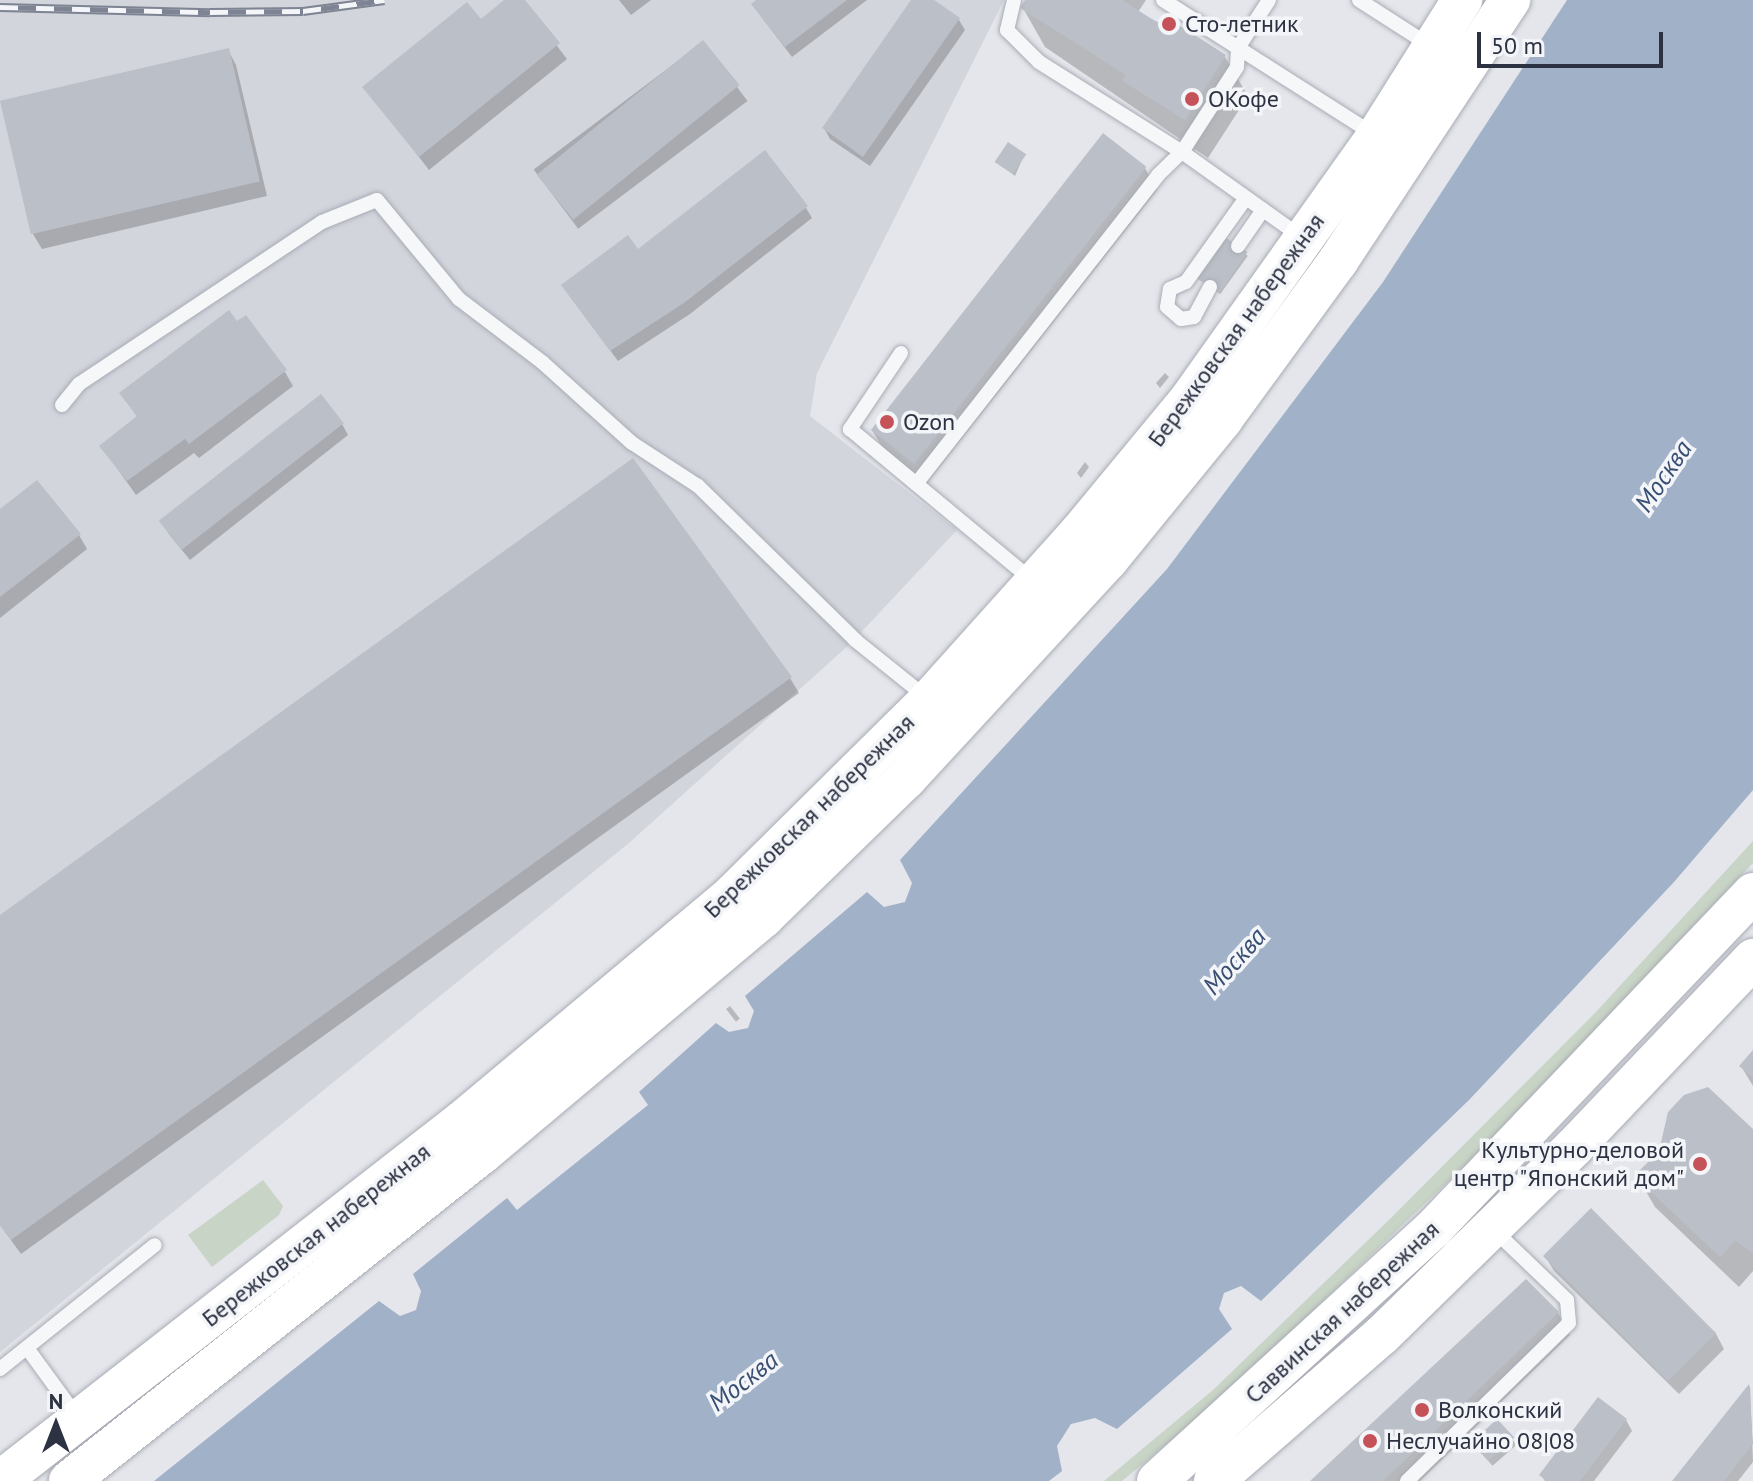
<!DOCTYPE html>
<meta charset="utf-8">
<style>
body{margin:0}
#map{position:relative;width:1753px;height:1481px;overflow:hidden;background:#e4e6eb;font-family:"PT Sans",sans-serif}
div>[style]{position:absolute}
.built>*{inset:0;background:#d2d5dc}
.green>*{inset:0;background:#c8d4c5}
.water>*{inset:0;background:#a1b1c8}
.shadow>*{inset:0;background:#0003;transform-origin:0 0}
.building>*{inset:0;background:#bbbfc7;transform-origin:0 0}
.roads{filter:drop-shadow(0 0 2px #a9acb5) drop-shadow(0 0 2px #a9acb5)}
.service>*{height:14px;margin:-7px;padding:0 7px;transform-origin:7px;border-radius:7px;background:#f6f7f9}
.secondary>*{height:40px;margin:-20px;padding:0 20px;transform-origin:20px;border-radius:20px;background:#fff}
.rail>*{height:9px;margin-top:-4.5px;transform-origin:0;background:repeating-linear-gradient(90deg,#f3f5f8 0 18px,#7e8493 0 36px);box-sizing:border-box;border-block:2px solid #7e8493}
.dots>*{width:22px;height:22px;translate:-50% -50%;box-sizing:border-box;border:4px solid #f3f5f8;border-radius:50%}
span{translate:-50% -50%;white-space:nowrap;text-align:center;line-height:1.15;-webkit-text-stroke:7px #f3f5f8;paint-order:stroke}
.poi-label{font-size:24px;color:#2c3242}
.left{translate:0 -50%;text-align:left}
.right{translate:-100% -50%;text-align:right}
.street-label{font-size:24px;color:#2c3242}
.water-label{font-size:26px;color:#394e73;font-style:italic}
.north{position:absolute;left:16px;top:1385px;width:80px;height:80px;-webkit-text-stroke:6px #f3f5f8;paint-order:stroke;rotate:0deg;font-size:22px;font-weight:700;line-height:32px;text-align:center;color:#2c3242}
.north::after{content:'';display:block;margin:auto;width:28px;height:36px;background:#2c3242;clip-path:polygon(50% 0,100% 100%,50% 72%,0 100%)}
.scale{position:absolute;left:1477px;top:32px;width:186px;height:36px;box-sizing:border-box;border:4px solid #2c3242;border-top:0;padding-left:10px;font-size:24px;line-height:28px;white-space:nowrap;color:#2c3242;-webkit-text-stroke:6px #f3f5f8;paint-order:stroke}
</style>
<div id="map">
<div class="built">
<i style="clip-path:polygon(0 0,1004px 0,817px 373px,810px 416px,957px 530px,851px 643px,629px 843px,0 1352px)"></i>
</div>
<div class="green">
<i style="clip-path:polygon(1753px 841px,1753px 863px,1488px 1143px,1220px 1400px,1122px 1481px,1104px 1481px,1213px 1390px,1392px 1217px,1595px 1013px)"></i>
<i style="clip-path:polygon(263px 1180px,283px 1206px,279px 1215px,212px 1267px,188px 1235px)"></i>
</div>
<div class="water">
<i style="clip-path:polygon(1567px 0,1753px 0,1753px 790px,1674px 882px,1469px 1100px,1261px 1301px,1241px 1286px,1224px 1293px,1219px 1309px,1232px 1329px,1117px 1429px,1095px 1418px,1071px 1424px,1057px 1446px,1062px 1471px,1049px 1481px,154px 1481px,379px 1301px,400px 1316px,416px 1310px,421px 1291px,413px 1274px,507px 1198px,517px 1210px,648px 1105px,639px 1092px,716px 1023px,729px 1032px,748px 1028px,754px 1011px,745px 996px,867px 892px,884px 907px,905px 902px,912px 883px,900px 860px,1167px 569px,1383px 282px)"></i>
</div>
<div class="shadow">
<i style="clip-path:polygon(508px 0,522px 0,567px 59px,429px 170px,365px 87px,481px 22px)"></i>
<i style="clip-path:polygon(619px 0,651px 0,631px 15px)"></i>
<i style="clip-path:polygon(759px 0,867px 0,792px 57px,760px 15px)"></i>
<i style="clip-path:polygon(914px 0,931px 0,959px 20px,965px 30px,870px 166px,830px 139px,824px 128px)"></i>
<i style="clip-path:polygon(1028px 0,1146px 0,1138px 12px,1225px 57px,1248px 96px,1208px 158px,1045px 47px,1023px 8px)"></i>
<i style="left:703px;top:42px;width:74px;height:212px;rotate:53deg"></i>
<i style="clip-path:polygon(228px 50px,236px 65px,267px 196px,42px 249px,33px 234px)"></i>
<i style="clip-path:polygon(1024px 155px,1015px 176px,997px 162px)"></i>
<i style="clip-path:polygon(1145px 168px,1157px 190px,926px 484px,885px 452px,872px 430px)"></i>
<i style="clip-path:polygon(806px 208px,812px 218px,690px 314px,618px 361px,570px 296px,638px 251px)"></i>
<i style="left:1226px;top:240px;width:27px;height:47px;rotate:36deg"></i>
<i style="clip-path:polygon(285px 372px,293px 386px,199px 458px,194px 453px,136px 495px,102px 447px,138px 418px,122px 394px)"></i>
<i style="clip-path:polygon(1165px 373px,1169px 377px,1160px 388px,1156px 383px)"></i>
<i style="clip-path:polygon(342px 424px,348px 435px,190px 560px,168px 533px)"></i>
<i style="clip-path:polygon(1085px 462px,1089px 467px,1081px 478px,1077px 473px)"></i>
<i style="clip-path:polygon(0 511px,79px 535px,87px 549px,0 618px)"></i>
<i style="clip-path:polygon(790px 678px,799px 693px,21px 1254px,0 1225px,0 917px)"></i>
<i style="left:730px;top:1006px;width:16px;height:5px;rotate:52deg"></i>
<i style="clip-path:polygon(1753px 1053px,1753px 1086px,1741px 1066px)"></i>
<i style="clip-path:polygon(1753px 1132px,1753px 1271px,1739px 1287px,1655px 1207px,1637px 1176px)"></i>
<i style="clip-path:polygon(1591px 1210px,1716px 1334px,1724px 1349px,1679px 1394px,1554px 1271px,1545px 1256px)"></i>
<i style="clip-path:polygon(1558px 1313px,1570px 1335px,1420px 1481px,1313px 1481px)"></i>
<i style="clip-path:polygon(1750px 1386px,1753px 1462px,1738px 1481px,1675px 1481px)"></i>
<i style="clip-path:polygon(1626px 1420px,1632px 1431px,1594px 1481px,1545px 1481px,1541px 1475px)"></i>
<i style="left:1497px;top:1422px;width:30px;height:32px;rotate:49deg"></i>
</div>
<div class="building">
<i style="clip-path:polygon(504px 0,525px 0,560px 43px,419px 157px,362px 87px,467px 2px,481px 19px)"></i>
<i style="clip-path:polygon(756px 0,847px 0,785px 47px,751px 4px)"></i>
<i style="clip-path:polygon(911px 0,934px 0,960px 18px,863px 157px,822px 128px)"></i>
<i style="clip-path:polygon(1025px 0,1122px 0,1158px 23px,1163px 15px,1226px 55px,1185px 120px,1122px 81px,1126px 75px,1020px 8px)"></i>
<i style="left:703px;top:40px;width:58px;height:214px;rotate:51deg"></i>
<i style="left:229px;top:48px;width:137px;height:235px;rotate:77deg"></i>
<i style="left:1103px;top:133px;width:55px;height:377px;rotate:38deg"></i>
<i style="left:1008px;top:142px;width:22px;height:24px;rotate:34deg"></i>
<i style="clip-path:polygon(765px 150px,808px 206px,684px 303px,610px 351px,561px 285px,628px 235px,638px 249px)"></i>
<i style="left:1225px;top:237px;width:27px;height:50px;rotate:34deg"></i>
<i style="clip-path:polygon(229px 310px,237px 321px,246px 315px,287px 370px,189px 444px,185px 439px,127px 481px,99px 446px,137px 416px,119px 393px)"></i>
<i style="left:321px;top:394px;width:37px;height:206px;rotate:52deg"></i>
<i style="clip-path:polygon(633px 458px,792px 677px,11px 1240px,0 1225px,0 915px)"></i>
<i style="clip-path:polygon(37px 480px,81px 534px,0 597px,0 509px)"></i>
<i style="clip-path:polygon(1753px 1050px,1753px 1078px,1739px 1066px)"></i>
<i style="clip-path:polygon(1708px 1087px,1753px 1129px,1753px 1253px,1735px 1241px,1720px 1257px,1634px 1176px,1659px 1151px,1668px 1112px,1684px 1095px)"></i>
<i style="left:1591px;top:1208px;width:177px;height:68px;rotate:45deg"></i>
<i style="clip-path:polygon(1526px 1279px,1559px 1312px,1383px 1481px,1310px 1481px)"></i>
<i style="clip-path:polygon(1749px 1384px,1753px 1444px,1724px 1481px,1672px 1481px)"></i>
<i style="clip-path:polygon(1598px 1397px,1627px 1419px,1580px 1481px,1547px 1481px,1539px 1475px)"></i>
<i style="left:1497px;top:1419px;width:25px;height:35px;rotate:47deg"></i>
</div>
<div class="roads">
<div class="service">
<i style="left:1014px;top:0;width:31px;rotate:103deg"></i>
<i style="left:1007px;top:30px;width:45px;rotate:45deg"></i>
<i style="left:1039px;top:62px;width:169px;rotate:32.2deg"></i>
<i style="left:1182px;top:152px;width:146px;rotate:35.5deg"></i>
<i style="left:1163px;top:0;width:251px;rotate:32.5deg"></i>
<i style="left:1359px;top:0;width:83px;rotate:32.7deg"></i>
<i style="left:1238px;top:246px;width:44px;rotate:-55.2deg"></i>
<i style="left:1210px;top:287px;width:34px;rotate:118deg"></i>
<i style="left:1194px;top:317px;width:13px;rotate:171deg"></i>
<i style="left:1181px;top:319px;width:18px;rotate:-139deg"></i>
<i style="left:1167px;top:307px;width:18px;rotate:-81deg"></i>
<i style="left:1170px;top:289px;width:17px;rotate:-24deg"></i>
<i style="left:1186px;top:282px;width:103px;rotate:-54.5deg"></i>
<i style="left:901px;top:353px;width:92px;rotate:123.9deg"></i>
<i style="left:850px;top:429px;width:236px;rotate:39.7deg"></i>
<i style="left:62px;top:405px;width:27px;rotate:-51deg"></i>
<i style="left:79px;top:384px;width:292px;rotate:-33.7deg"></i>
<i style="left:322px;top:222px;width:59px;rotate:-21.8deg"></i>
<i style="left:377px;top:200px;width:129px;rotate:50.4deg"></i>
<i style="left:459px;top:299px;width:104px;rotate:37.2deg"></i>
<i style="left:542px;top:362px;width:121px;rotate:42deg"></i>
<i style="left:632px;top:443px;width:79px;rotate:33.1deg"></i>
<i style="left:698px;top:486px;width:220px;rotate:44.4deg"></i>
<i style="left:855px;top:640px;width:91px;rotate:38.8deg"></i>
<i style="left:916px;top:484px;width:392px;rotate:-51.9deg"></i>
<i style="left:1158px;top:175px;width:33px;rotate:-44deg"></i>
<i style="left:1182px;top:152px;width:101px;rotate:-57.1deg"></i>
<i style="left:1237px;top:67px;width:19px;rotate:-87deg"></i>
<i style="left:1238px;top:48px;width:57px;rotate:-57.1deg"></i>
<i style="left:27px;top:1348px;width:87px;rotate:53.9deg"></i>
<i style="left:0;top:1369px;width:198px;rotate:-38.7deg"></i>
<i style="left:1407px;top:1481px;width:226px;rotate:-44.3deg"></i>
<i style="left:1569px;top:1323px;width:23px;rotate:-95deg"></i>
<i style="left:1567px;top:1300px;width:101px;rotate:-136.2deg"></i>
</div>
<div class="secondary">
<i style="left:0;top:1481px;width:586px;rotate:-37.93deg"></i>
<i style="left:462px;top:1121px;width:352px;rotate:-39.9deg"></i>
<i style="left:732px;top:895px;width:279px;rotate:-44.7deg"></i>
<i style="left:930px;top:699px;width:223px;rotate:-48.1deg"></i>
<i style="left:1079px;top:533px;width:173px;rotate:-50.4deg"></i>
<i style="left:1189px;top:400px;width:325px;rotate:-54.6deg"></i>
<i style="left:1377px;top:135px;width:160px;rotate:-57.8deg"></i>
<i style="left:69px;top:1481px;width:528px;rotate:-38.39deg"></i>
<i style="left:483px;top:1153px;width:367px;rotate:-40deg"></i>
<i style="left:764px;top:917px;width:198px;rotate:-44.2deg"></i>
<i style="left:906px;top:779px;width:298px;rotate:-47.3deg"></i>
<i style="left:1108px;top:560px;width:181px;rotate:-50.8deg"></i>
<i style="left:1222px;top:420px;width:197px;rotate:-53.9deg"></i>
<i style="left:1338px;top:261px;width:313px;rotate:-56.6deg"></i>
<i style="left:1157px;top:1481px;width:374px;rotate:-42.4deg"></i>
<i style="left:1433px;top:1229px;width:464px;rotate:-46.4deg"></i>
<i style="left:1214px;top:1481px;width:221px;rotate:-41deg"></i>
<i style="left:1381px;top:1336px;width:270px;rotate:-44.4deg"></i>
<i style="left:1574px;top:1147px;width:260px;rotate:-46.4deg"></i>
</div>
</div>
<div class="rail">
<i style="left:0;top:7px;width:210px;rotate:1.4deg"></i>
<i style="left:210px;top:12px;width:93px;rotate:-0.6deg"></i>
<i style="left:303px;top:11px;width:82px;rotate:-7.7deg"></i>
</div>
<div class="dots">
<i style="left:1169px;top:24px;background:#c65259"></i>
<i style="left:1192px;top:99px;background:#c65259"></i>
<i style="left:887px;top:422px;background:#c65259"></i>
<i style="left:1700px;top:1164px;background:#c65259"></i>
<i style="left:1422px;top:1410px;background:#c65259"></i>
<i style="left:1370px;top:1441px;background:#c65259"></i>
</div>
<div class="poi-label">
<span class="left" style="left:1185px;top:24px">Сто-летник</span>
<span class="left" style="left:1208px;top:99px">ОКофе</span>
<span class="left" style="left:903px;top:422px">Ozon</span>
<span class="right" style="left:1684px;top:1164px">Культурно-деловой<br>центр "Японский дом"</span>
<span class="left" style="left:1438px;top:1410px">Волконский</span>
<span class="left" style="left:1386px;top:1441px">Неслучайно 08|08</span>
</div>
<div class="street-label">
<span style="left:1236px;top:330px;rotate:-54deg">Бережковская набережная</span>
<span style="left:809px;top:816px;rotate:-44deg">Бережковская набережная</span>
<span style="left:316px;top:1235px;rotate:-38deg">Бережковская набережная</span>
<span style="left:1342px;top:1312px;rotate:-43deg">Саввинская набережная</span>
</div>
<div class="water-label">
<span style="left:1663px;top:476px;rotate:-56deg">Москва</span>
<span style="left:1234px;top:961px;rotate:-48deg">Москва</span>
<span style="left:743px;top:1381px;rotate:-38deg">Москва</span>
</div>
<div class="north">N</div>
<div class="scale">50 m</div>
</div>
